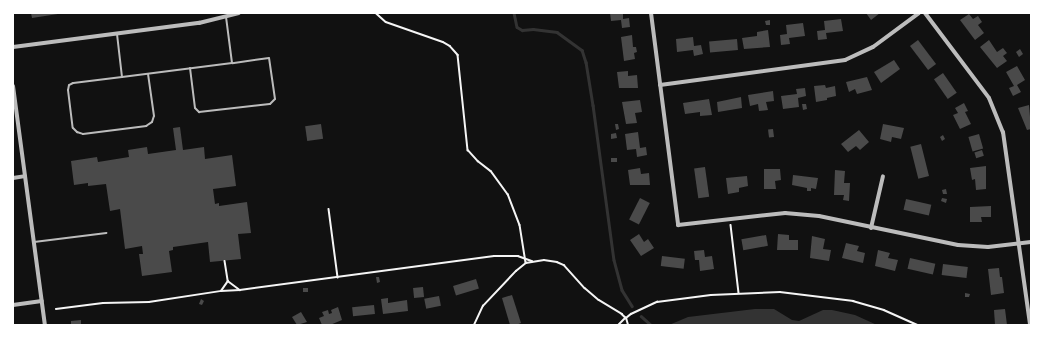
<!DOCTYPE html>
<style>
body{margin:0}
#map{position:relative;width:1044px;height:338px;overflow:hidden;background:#111;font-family:"Exo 2",sans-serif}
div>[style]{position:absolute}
.water>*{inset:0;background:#333}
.stream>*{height:2.5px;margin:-1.25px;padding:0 1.25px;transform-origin:1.25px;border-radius:1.25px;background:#333}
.building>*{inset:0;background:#4a4a4a;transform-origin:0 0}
.path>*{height:1.5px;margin:-0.75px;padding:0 0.75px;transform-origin:0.75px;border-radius:0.75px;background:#f5f5f5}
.service>*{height:2px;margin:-1px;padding:0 1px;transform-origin:1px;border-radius:1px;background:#bcbcbc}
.minor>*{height:4px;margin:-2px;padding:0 2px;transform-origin:2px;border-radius:2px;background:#bcbcbc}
span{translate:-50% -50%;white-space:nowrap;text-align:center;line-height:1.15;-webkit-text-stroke:3px #fff;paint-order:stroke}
.frame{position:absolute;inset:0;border:14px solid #fff;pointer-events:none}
</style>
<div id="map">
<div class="water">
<i style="clip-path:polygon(755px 309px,774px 309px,792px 320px,799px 321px,823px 310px,832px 310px,855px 315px,877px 325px,669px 325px,688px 317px)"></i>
</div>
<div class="stream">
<i style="left:514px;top:13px;width:14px;rotate:78deg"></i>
<i style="left:517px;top:27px;width:6px;rotate:31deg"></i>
<i style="left:522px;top:30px;width:11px;rotate:-5deg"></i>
<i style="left:533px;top:29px;width:24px;rotate:7deg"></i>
<i style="left:557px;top:32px;width:31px;rotate:36deg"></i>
<i style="left:582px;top:50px;width:13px;rotate:72deg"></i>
<i style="left:586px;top:62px;width:44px;rotate:80.8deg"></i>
<i style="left:593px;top:105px;width:156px;rotate:82.3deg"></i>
<i style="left:614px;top:260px;width:31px;rotate:75deg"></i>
<i style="left:622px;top:290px;width:19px;rotate:58deg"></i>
<i style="left:641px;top:316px;width:13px;rotate:42deg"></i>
</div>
<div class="building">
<i style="clip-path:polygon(31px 13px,58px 13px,58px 14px,32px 18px)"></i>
<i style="clip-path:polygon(610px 13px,623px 13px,623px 19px,629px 18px,630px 27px,622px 28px,621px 20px,611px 21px)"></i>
<i style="clip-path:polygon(866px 13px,880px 13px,871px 20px)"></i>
<i style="clip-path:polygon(969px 14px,973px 19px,978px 16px,982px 22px,978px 25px,984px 33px,975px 40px,960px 20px)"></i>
<i style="clip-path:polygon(841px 19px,843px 31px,826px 33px,827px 39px,818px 40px,817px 31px,825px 30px,824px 21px)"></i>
<i style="clip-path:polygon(770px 20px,770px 25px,766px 25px,765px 21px)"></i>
<i style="clip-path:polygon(803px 23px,805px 36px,789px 38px,790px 44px,781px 45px,780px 35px,787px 34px,786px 25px)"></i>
<i style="clip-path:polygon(768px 30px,770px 47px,744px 49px,742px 38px,757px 36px,757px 32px)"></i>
<i style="clip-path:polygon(632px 35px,633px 47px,636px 47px,637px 52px,634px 53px,635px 59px,624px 61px,621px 37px)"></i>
<i style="clip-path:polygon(693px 37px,694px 46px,701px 45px,703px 54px,694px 56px,693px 50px,677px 52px,676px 39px)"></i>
<i style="left:737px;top:39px;width:11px;height:28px;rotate:85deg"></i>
<i style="left:918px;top:40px;width:30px;height:10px;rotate:53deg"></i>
<i style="clip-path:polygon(989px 40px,997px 52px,1003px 48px,1007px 53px,1003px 56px,1007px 61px,997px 68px,980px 47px)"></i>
<i style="clip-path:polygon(1020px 49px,1023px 54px,1019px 57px,1016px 52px)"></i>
<i style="clip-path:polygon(894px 60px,900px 69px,881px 83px,874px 72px)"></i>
<i style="clip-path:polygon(1017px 66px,1025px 80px,1017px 85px,1021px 92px,1013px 96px,1009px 88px,1014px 86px,1006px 72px)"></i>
<i style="clip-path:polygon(628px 71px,628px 76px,637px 75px,638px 88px,619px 88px,617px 72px)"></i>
<i style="left:943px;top:73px;width:24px;height:11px;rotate:55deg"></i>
<i style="clip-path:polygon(867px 77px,872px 90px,857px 94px,855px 89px,849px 92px,846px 82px)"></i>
<i style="clip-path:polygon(825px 85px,826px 88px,835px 86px,836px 96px,827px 98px,827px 100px,816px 102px,814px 86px)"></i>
<i style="clip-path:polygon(805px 88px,806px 96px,798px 98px,799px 107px,783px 109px,781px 96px,797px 94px,796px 89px)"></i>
<i style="clip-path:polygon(773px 91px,774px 101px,766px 102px,768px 110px,759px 111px,758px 104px,750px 106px,748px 95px)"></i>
<i style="clip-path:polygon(741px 97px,742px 108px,718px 112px,717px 102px)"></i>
<i style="clip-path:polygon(709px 99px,712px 115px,700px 116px,700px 112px,685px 114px,683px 103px)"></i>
<i style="clip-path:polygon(640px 100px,642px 112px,635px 113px,637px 123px,626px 124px,622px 102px)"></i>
<i style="clip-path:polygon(964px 103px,968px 111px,965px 112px,971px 124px,960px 129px,953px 115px,958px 113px,955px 108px)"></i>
<i style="clip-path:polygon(802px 104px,806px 104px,807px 109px,803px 110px)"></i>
<i style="clip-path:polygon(1029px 105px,1031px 129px,1027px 130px,1018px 108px)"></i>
<i style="left:321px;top:124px;width:15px;height:16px;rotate:82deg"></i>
<i style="clip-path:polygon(615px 124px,618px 124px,619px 129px,616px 130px)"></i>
<i style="clip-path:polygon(883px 124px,904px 128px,901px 139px,892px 137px,891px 142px,880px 139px)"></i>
<i style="clip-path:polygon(180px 127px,183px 150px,204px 147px,205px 159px,232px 155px,236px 186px,213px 189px,215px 204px,219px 203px,219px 206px,247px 202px,251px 233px,238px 234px,241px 259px,210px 262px,208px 242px,173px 247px,173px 250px,169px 251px,172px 272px,142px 276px,139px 254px,143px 254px,142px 246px,125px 249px,120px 209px,110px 211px,106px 184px,88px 186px,88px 183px,74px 185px,71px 161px,97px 157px,98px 162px,129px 157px,128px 150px,147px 147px,148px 154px,176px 150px,173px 128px)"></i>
<i style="left:773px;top:129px;width:8px;height:5px;rotate:83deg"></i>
<i style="clip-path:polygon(859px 130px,869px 142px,860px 150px,856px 146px,848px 152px,841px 144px)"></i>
<i style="clip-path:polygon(638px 132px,640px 148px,646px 147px,647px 155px,637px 157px,636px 149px,627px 150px,625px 134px)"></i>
<i style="clip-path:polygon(616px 133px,617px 138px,611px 139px,611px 134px)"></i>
<i style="left:979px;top:134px;width:15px;height:11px;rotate:74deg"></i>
<i style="clip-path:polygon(943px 135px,945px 139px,942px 141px,940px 137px)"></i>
<i style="left:921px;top:144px;width:33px;height:11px;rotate:76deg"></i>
<i style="left:982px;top:150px;width:6px;height:8px;rotate:72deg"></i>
<i style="left:611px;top:158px;width:6px;height:4px"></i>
<i style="clip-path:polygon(986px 166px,986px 189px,976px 190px,975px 179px,972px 180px,970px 168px)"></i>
<i style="left:705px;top:167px;width:30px;height:11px;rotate:82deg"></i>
<i style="clip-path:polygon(640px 168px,641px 174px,649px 173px,650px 185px,630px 185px,628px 170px)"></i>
<i style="clip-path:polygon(764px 169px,780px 169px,781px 180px,775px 181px,776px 189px,764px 189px)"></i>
<i style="clip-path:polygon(835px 170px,845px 171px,844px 183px,850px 183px,849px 201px,843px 200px,844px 195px,834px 195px)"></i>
<i style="clip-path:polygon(793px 175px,818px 178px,816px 189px,811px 188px,811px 191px,807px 191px,807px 188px,792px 185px)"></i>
<i style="clip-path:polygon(747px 176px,748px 186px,739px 188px,739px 192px,728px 194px,726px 178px)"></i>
<i style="clip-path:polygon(946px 189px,947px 194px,943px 194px,942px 190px)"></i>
<i style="left:640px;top:198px;width:11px;height:24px;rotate:27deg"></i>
<i style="clip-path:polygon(942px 198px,947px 199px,946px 203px,941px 201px)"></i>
<i style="left:906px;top:199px;width:26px;height:11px;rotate:13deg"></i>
<i style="clip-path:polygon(991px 206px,991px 217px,981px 217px,982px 222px,970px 222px,970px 207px)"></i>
<i style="clip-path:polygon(639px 234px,644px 242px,648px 239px,654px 248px,641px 256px,630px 240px)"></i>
<i style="clip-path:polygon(778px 234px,789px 235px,789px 240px,798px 240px,798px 250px,777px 250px)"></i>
<i style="left:766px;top:235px;width:11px;height:25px;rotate:80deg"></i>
<i style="clip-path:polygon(812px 236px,825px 239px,823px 249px,831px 250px,829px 261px,810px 258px)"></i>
<i style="clip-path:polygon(846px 243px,859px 246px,857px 251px,865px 253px,863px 263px,842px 258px)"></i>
<i style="clip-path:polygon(704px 250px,705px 257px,712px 256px,714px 269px,700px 271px,699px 260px,695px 260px,694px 251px)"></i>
<i style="clip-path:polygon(878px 250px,890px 253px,888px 258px,898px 260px,895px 271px,875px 266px)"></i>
<i style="left:662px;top:256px;width:23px;height:10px;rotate:7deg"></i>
<i style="left:910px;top:258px;width:26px;height:11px;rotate:13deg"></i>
<i style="left:943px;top:264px;width:25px;height:11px;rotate:7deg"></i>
<i style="clip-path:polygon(999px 268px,1000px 277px,1002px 277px,1004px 293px,991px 295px,988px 269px)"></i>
<i style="clip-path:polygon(376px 277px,379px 277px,380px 282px,377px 283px)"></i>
<i style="left:476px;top:279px;width:10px;height:24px;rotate:73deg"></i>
<i style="left:423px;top:287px;width:10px;height:10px;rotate:84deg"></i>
<i style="left:303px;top:288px;width:5px;height:4px"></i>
<i style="clip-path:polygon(965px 293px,970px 294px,969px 297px,965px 297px)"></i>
<i style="clip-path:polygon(512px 295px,521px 323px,516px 325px,510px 325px,502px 298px)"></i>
<i style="left:439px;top:296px;width:10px;height:15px;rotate:79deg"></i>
<i style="clip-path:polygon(388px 298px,388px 303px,407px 300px,408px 311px,383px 314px,381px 299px)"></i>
<i style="clip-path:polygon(201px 299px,204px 301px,202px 305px,199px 304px)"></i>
<i style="left:374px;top:305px;width:9px;height:22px;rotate:84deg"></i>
<i style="clip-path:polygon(338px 307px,342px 320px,330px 325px,322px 325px,319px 318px,324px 316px,322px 312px,328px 310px,329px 314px,332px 313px,331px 310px)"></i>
<i style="clip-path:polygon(1005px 309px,1007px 325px,995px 325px,994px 310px)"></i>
<i style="clip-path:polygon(301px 312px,307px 322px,297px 325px,292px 317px)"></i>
<i style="clip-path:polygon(81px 320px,81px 325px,71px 325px,71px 321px)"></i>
</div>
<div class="path">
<i style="left:376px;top:13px;width:13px;rotate:42deg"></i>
<i style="left:386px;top:22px;width:60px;rotate:19.3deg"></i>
<i style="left:443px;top:42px;width:8px;rotate:30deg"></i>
<i style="left:450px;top:46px;width:12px;rotate:48deg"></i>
<i style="left:458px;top:55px;width:96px;rotate:84deg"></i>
<i style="left:468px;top:150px;width:15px;rotate:48deg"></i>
<i style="left:478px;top:161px;width:16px;rotate:38deg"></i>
<i style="left:491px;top:171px;width:29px;rotate:54deg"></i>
<i style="left:508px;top:194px;width:33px;rotate:69deg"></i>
<i style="left:520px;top:225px;width:38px;rotate:81deg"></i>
<i style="left:329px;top:209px;width:69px;rotate:82.5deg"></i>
<i style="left:731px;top:225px;width:68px;rotate:83.3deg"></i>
<i style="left:225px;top:261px;width:20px;rotate:81deg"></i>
<i style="left:228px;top:281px;width:15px;rotate:37deg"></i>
<i style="left:240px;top:290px;width:256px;rotate:-7.6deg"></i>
<i style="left:494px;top:256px;width:24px"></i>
<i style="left:518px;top:256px;width:15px;rotate:20deg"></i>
<i style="left:221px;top:291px;width:19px;rotate:-3deg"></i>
<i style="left:56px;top:309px;width:47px;rotate:-7.3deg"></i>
<i style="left:103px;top:303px;width:46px;rotate:-1.2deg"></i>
<i style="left:149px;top:302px;width:73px;rotate:-8.7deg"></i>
<i style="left:221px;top:291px;width:12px;rotate:-55deg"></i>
<i style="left:474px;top:325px;width:21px;rotate:-65deg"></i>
<i style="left:483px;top:306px;width:48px;rotate:-46.7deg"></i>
<i style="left:516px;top:271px;width:13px;rotate:-39deg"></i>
<i style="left:526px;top:263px;width:18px;rotate:-9deg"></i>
<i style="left:544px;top:260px;width:13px;rotate:9deg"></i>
<i style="left:557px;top:262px;width:8px;rotate:23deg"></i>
<i style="left:564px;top:265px;width:31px;rotate:48deg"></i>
<i style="left:585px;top:288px;width:18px;rotate:41deg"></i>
<i style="left:599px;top:300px;width:27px;rotate:31deg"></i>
<i style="left:622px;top:314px;width:6px;rotate:45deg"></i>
<i style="left:626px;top:318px;width:10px;rotate:135deg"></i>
<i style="left:628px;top:325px;width:7px;rotate:-106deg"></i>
<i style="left:626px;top:318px;width:6px;rotate:-39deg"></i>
<i style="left:631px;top:314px;width:29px;rotate:-25deg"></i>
<i style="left:657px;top:302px;width:54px;rotate:-7.4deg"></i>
<i style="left:711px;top:295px;width:69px;rotate:-2.5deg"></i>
<i style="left:780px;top:292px;width:74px;rotate:7deg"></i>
<i style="left:853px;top:301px;width:32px;rotate:16deg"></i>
<i style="left:884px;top:310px;width:37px;rotate:24deg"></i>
</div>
<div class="service">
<i style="left:117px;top:34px;width:43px;rotate:83.4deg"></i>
<i style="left:122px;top:77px;width:111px;rotate:-7.3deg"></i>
<i style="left:232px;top:63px;width:46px;rotate:-97.4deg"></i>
<i style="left:190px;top:68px;width:40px;rotate:82.9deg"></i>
<i style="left:195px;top:108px;width:6px;rotate:45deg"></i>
<i style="left:199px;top:112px;width:71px;rotate:-6.4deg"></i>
<i style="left:270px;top:104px;width:7px;rotate:-45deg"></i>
<i style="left:275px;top:99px;width:41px;rotate:-98.3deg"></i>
<i style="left:269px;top:58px;width:37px;rotate:172deg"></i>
<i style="left:122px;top:77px;width:49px;rotate:173deg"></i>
<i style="left:73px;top:83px;width:4px;rotate:153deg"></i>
<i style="left:69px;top:85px;width:5px;rotate:101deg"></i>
<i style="left:68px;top:90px;width:38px;rotate:83deg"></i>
<i style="left:73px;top:128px;width:6px;rotate:45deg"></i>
<i style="left:77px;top:132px;width:6px;rotate:18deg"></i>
<i style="left:83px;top:134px;width:64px;rotate:-7.2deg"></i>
<i style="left:146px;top:126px;width:7px;rotate:-34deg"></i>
<i style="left:152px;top:122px;width:6px;rotate:-72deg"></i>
<i style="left:154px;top:116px;width:42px;rotate:-98.1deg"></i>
<i style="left:34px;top:242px;width:73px;rotate:-7.1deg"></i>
</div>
<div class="minor">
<i style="left:651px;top:13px;width:214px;rotate:82.7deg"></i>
<i style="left:678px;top:225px;width:108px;rotate:-6.4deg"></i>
<i style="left:785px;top:213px;width:34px;rotate:5deg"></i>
<i style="left:819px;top:216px;width:142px;rotate:11.8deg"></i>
<i style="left:958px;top:245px;width:30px;rotate:4deg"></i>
<i style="left:988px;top:247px;width:43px;rotate:-6.6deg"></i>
<i style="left:925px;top:13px;width:106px;rotate:53deg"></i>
<i style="left:989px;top:98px;width:37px;rotate:68deg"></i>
<i style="left:1003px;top:132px;width:195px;rotate:82deg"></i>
<i style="left:13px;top:47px;width:188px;rotate:-7.4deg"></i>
<i style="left:199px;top:23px;width:41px;rotate:-14deg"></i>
<i style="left:660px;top:85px;width:187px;rotate:-7.7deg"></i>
<i style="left:845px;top:60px;width:31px;rotate:-25deg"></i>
<i style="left:873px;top:47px;width:57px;rotate:-36.5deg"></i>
<i style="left:13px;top:86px;width:241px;rotate:82.4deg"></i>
<i style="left:13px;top:178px;width:12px;rotate:-9deg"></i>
<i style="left:871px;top:228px;width:53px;rotate:-77deg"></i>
<i style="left:13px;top:305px;width:29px;rotate:-8deg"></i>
</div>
<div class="frame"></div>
</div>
